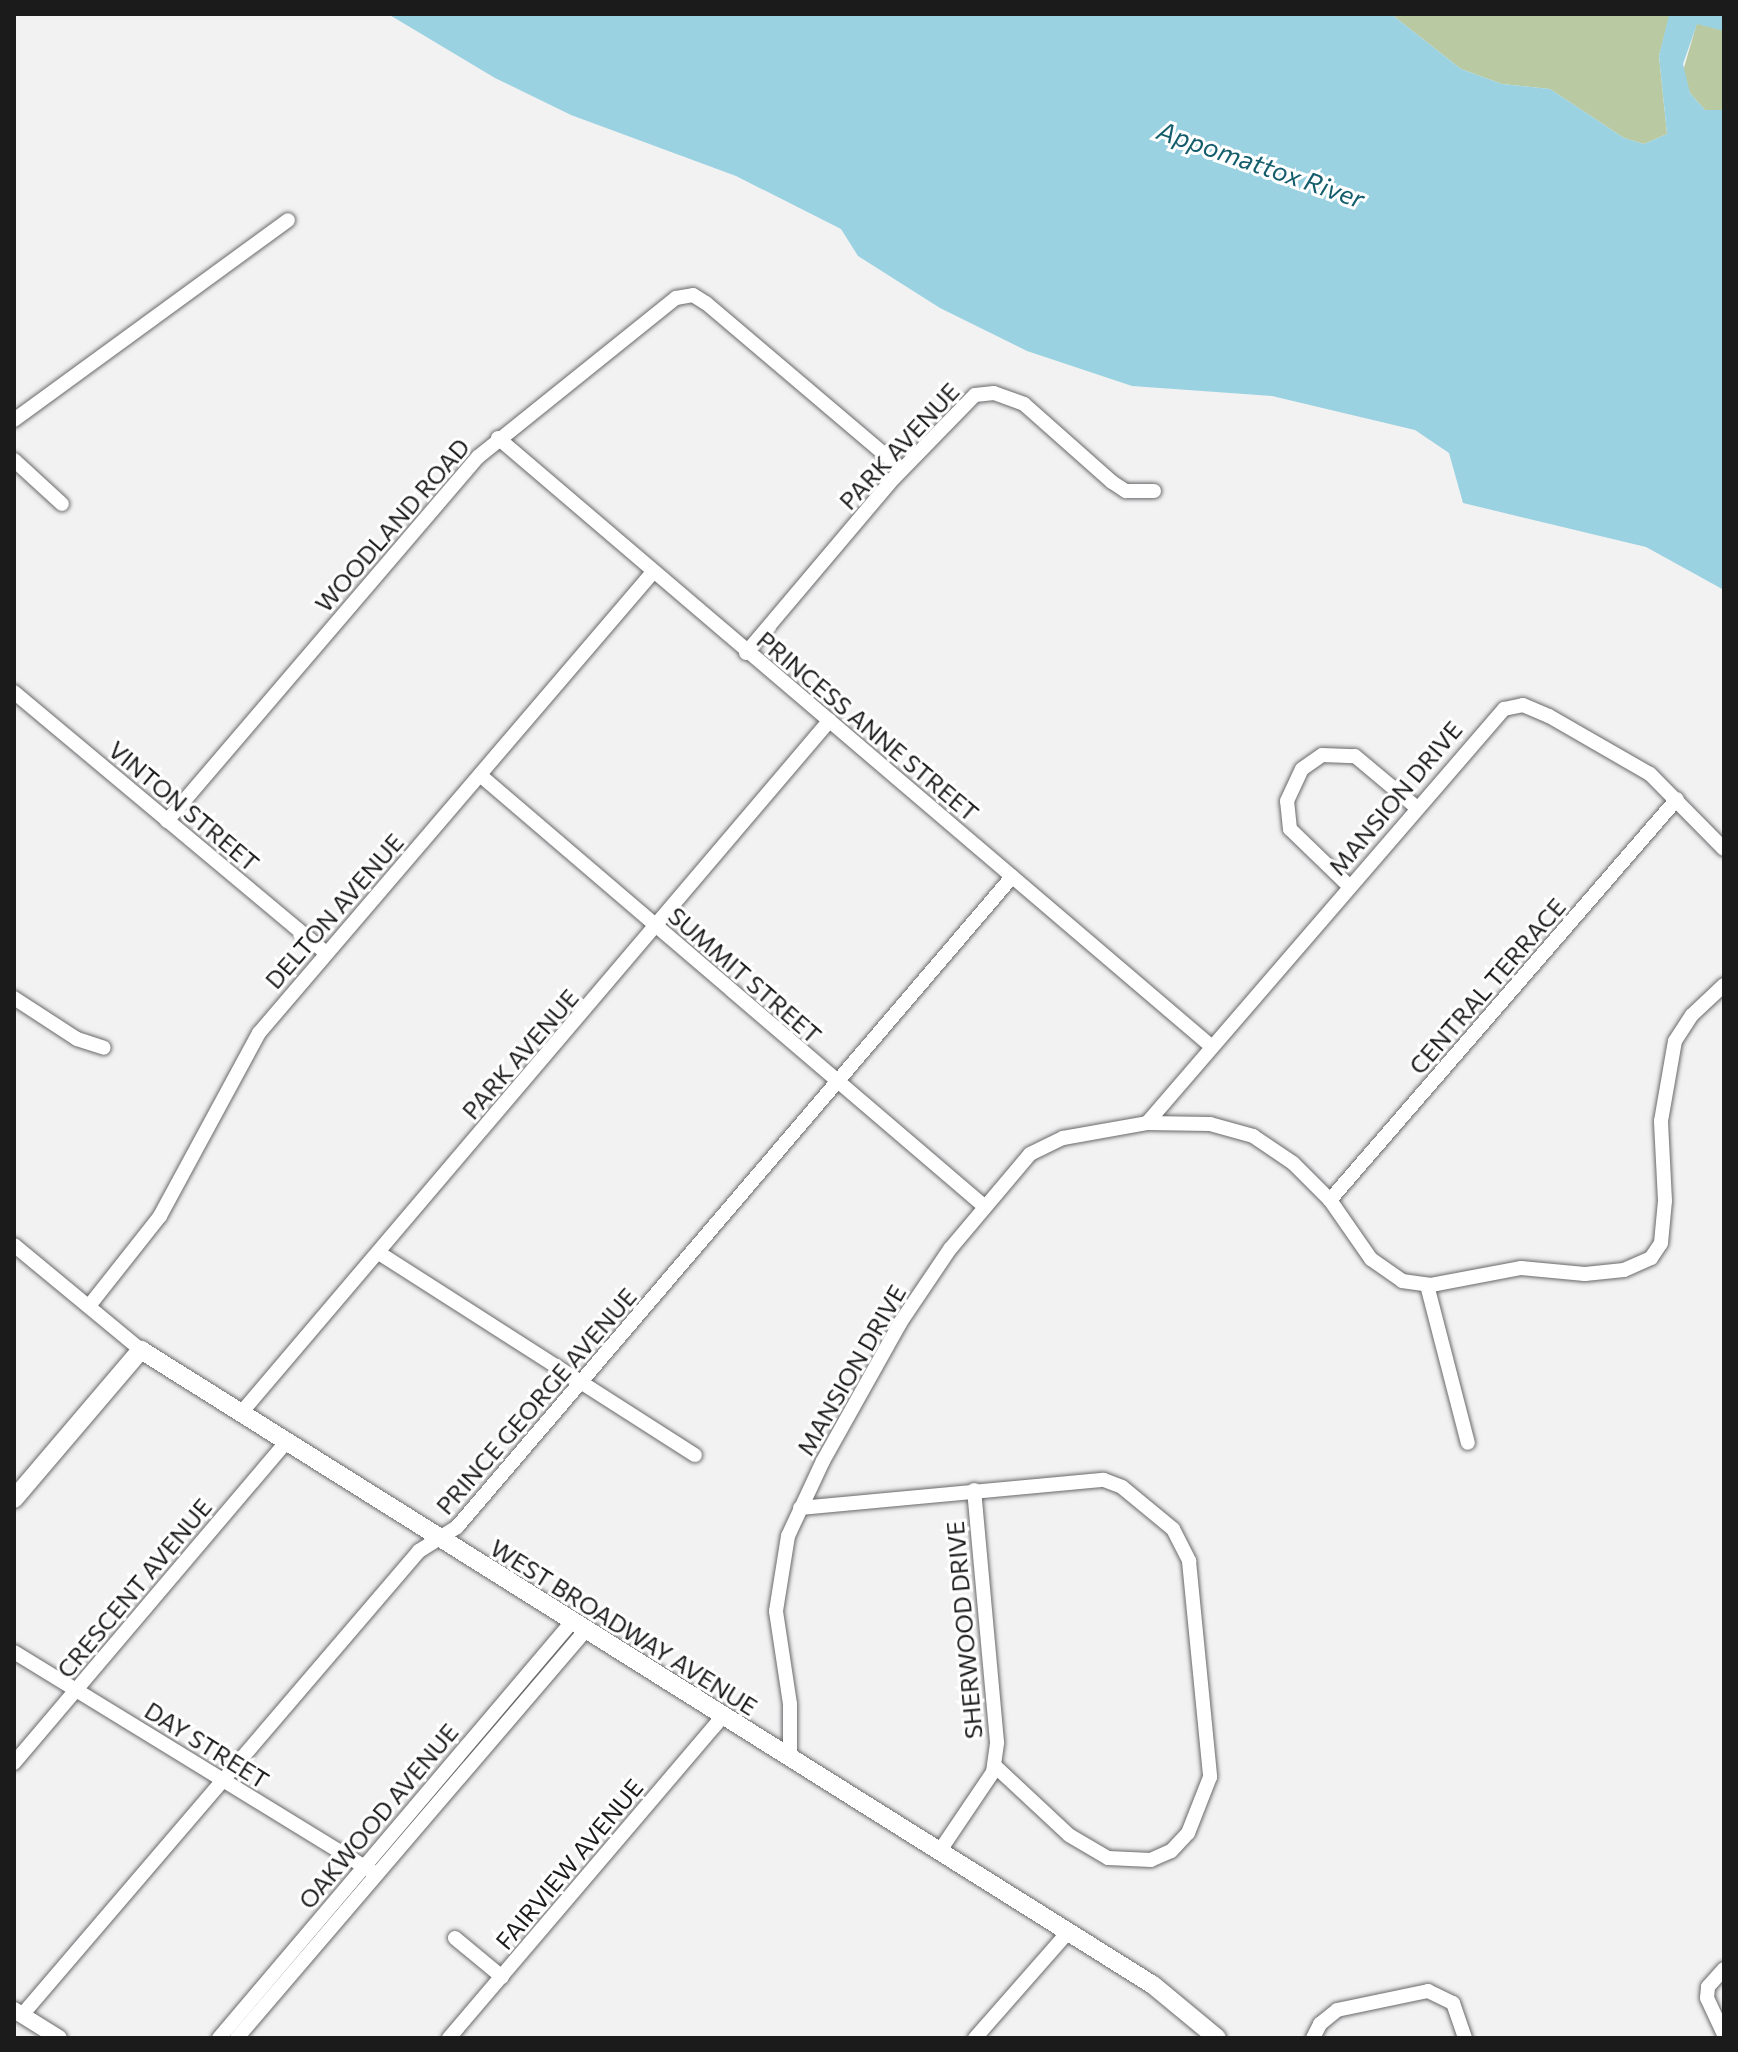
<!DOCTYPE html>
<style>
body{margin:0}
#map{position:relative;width:1738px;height:2052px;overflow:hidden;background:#f2f2f3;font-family:Commissioner,sans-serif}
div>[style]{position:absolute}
.green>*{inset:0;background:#b9c9a1}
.water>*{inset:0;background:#9bd2e2}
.roads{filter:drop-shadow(0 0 2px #69696b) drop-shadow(0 0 2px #69696b)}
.minor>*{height:14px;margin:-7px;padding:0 7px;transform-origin:7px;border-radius:7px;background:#fff}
.tertiary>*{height:16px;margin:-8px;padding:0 8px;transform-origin:8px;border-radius:8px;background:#fff}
.secondary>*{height:18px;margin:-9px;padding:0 9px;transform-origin:9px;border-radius:9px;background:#fff}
span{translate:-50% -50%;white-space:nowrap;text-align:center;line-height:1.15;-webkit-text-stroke:6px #fff;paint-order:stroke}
.street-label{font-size:24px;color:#1b1b1b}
.water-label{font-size:26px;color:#145d6d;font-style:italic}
.frame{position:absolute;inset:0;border:16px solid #1b1b1b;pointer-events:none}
</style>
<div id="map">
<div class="green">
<i style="clip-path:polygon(1391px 14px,1670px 14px,1659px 56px,1667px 134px,1644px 144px,1624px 138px,1550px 89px,1502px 84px,1461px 69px)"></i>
<i style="clip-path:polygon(1705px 22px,1724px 31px,1724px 110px,1705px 110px,1690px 93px,1683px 71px,1697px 23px)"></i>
</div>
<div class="water">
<i style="clip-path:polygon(388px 14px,1391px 14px,1461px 69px,1502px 84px,1550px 89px,1624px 138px,1644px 144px,1667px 134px,1659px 56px,1669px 15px,1724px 15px,1724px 31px,1697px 24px,1683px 64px,1690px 93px,1705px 110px,1724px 110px,1724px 590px,1646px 547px,1463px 503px,1449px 453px,1415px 430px,1272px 396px,1132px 386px,1027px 351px,940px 308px,858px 256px,841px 229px,736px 176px,571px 115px,495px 78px)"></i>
</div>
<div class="roads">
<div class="minor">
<i style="left:14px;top:420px;width:339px;rotate:-36.1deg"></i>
<i style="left:498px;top:438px;width:937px;rotate:40.46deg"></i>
<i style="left:14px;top:460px;width:65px;rotate:42.5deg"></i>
<i style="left:746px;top:653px;width:229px;rotate:-49.8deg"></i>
<i style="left:894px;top:478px;width:116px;rotate:-45.7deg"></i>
<i style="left:975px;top:395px;width:19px;rotate:-6deg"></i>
<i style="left:994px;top:393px;width:32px;rotate:20deg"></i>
<i style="left:1024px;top:404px;width:118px;rotate:41.6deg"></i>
<i style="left:1112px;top:482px;width:17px;rotate:33deg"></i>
<i style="left:1126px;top:491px;width:28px"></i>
<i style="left:14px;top:692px;width:407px;rotate:39.9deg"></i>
<i style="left:480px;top:775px;width:663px;rotate:40.54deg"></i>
<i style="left:167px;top:821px;width:479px;rotate:-49.5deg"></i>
<i style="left:478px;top:457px;width:254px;rotate:-38.8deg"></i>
<i style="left:676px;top:298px;width:17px;rotate:-10deg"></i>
<i style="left:693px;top:295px;width:15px;rotate:32deg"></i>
<i style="left:706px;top:303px;width:257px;rotate:40.3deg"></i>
<i style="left:1349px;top:886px;width:82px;rotate:-136deg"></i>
<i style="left:1290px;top:829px;width:28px;rotate:-96deg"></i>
<i style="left:1287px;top:801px;width:35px;rotate:-65deg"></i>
<i style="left:1302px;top:769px;width:24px;rotate:-35deg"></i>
<i style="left:1322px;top:755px;width:33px;rotate:2deg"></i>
<i style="left:1355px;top:756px;width:80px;rotate:39.9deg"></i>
<i style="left:14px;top:998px;width:75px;rotate:33.1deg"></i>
<i style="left:77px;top:1039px;width:28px;rotate:18deg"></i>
<i style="left:1147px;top:1123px;width:547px;rotate:-49.23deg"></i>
<i style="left:1504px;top:709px;width:19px;rotate:-12deg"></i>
<i style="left:1523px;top:705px;width:28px;rotate:23deg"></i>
<i style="left:1549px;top:716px;width:116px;rotate:29.9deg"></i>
<i style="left:1650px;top:774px;width:105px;rotate:45.4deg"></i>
<i style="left:1330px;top:1200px;width:530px;rotate:-49.13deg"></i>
<i style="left:14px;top:1245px;width:165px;rotate:39.6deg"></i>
<i style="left:379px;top:1253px;width:375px;rotate:32.6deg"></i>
<i style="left:1427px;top:1285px;width:163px;rotate:75.5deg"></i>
<i style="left:89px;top:1306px;width:115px;rotate:-51.7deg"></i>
<i style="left:160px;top:1216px;width:208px;rotate:-61.6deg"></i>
<i style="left:259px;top:1033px;width:606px;rotate:-49.48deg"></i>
<i style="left:241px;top:1413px;width:909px;rotate:-49.64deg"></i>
<i style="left:800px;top:1508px;width:305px;rotate:-5.3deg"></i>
<i style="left:1104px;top:1480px;width:19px;rotate:21deg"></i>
<i style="left:1122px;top:1487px;width:66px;rotate:39.5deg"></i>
<i style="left:1173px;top:1529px;width:36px;rotate:63deg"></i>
<i style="left:1189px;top:1561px;width:217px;rotate:84.4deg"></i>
<i style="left:1210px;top:1777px;width:60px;rotate:111.4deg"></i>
<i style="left:1188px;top:1833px;width:25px;rotate:133deg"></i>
<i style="left:1171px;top:1851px;width:22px;rotate:156deg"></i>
<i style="left:1151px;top:1860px;width:43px;rotate:-177.3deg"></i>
<i style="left:1108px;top:1858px;width:45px;rotate:-149.5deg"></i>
<i style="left:1069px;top:1835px;width:101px;rotate:-137deg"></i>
<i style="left:14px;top:1652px;width:420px;rotate:31.5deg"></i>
<i style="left:790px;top:1759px;width:55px;rotate:-90deg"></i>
<i style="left:790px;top:1704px;width:94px;rotate:-98.6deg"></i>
<i style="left:776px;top:1611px;width:76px;rotate:-80.9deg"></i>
<i style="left:788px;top:1536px;width:83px;rotate:-65deg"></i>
<i style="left:823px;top:1461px;width:158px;rotate:-60.8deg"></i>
<i style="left:900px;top:1323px;width:89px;rotate:-56deg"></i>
<i style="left:950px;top:1249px;width:124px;rotate:-49.9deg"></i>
<i style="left:1030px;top:1154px;width:37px;rotate:-26deg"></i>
<i style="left:1063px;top:1138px;width:85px;rotate:-10.1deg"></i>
<i style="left:1147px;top:1123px;width:63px;rotate:0.9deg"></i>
<i style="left:1210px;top:1124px;width:45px;rotate:15.6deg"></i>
<i style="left:1253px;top:1136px;width:48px;rotate:34deg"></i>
<i style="left:1293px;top:1163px;width:52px;rotate:45deg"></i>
<i style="left:1330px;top:1200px;width:72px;rotate:55.2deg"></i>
<i style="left:1371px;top:1259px;width:38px;rotate:35deg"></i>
<i style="left:1402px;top:1281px;width:29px;rotate:8deg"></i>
<i style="left:1431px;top:1285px;width:92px;rotate:-10.7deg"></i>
<i style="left:1521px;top:1268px;width:64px;rotate:5.4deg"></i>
<i style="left:1585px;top:1274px;width:39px;rotate:-6deg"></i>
<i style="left:1624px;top:1270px;width:30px;rotate:-24deg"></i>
<i style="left:1651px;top:1258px;width:18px;rotate:-56deg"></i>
<i style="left:1661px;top:1243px;width:42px;rotate:-84.6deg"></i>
<i style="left:1665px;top:1201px;width:80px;rotate:-92.9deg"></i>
<i style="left:1661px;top:1121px;width:81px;rotate:-80.1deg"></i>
<i style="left:1675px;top:1041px;width:31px;rotate:-57deg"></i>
<i style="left:1692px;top:1015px;width:44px;rotate:-43.2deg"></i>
<i style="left:14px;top:1763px;width:421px;rotate:-49.7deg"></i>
<i style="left:939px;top:1852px;width:97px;rotate:-56deg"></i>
<i style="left:993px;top:1772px;width:30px;rotate:-82deg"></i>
<i style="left:997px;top:1742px;width:253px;rotate:-95.2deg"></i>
<i style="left:455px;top:1938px;width:61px;rotate:39.7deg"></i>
<i style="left:1724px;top:1969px;width:24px;rotate:132deg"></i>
<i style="left:1708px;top:1987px;width:11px;rotate:95deg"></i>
<i style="left:1707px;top:1998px;width:40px;rotate:65deg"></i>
<i style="left:22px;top:2015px;width:611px;rotate:-49.45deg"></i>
<i style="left:419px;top:1551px;width:45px;rotate:-32.3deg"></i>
<i style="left:457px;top:1527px;width:855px;rotate:-49.51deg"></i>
<i style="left:219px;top:2038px;width:544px;rotate:-49.7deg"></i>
<i style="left:237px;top:2038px;width:535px;rotate:-49.47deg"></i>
<i style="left:449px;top:2038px;width:421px;rotate:-49.6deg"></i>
<i style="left:975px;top:2038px;width:141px;rotate:-48.7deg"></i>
<i style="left:1313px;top:2038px;width:16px;rotate:-63deg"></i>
<i style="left:1320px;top:2024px;width:22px;rotate:-39deg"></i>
<i style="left:1337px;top:2010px;width:93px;rotate:-11.8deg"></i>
<i style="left:1428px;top:1991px;width:28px;rotate:26deg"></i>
<i style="left:1453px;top:2003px;width:37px;rotate:71deg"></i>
</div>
<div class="tertiary">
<i style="left:14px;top:2010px;width:53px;rotate:31.9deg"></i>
</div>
<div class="secondary">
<i style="left:14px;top:1499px;width:196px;rotate:-49.6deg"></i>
<i style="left:141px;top:1350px;width:1195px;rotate:32.11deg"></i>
<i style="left:1153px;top:1985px;width:83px;rotate:39.6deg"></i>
</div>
</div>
<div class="street-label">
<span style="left:899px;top:446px;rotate:-47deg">PARK AVENUE</span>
<span style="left:392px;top:525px;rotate:-49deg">WOODLAND ROAD</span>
<span style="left:868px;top:726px;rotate:40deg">PRINCESS ANNE STREET</span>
<span style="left:1395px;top:798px;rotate:-50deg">MANSION DRIVE</span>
<span style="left:184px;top:806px;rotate:40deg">VINTON STREET</span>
<span style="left:334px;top:911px;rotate:-49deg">DELTON AVENUE</span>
<span style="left:745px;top:975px;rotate:41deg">SUMMIT STREET</span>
<span style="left:1487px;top:986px;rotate:-49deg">CENTRAL TERRACE</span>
<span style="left:520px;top:1054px;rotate:-49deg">PARK AVENUE</span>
<span style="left:851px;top:1370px;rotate:-60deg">MANSION DRIVE</span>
<span style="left:536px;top:1401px;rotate:-49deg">PRINCE GEORGE AVENUE</span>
<span style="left:134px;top:1588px;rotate:-50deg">CRESCENT AVENUE</span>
<span style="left:624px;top:1627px;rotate:32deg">WEST BROADWAY AVENUE</span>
<span style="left:964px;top:1630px;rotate:-95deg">SHERWOOD DRIVE</span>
<span style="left:207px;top:1745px;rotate:32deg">DAY STREET</span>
<span style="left:378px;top:1816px;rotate:-50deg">OAKWOOD AVENUE</span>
<span style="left:569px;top:1864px;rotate:-50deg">FAIRVIEW AVENUE</span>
</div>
<div class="water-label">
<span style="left:1261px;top:164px;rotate:19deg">Appomattox River</span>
</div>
<div class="frame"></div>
</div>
